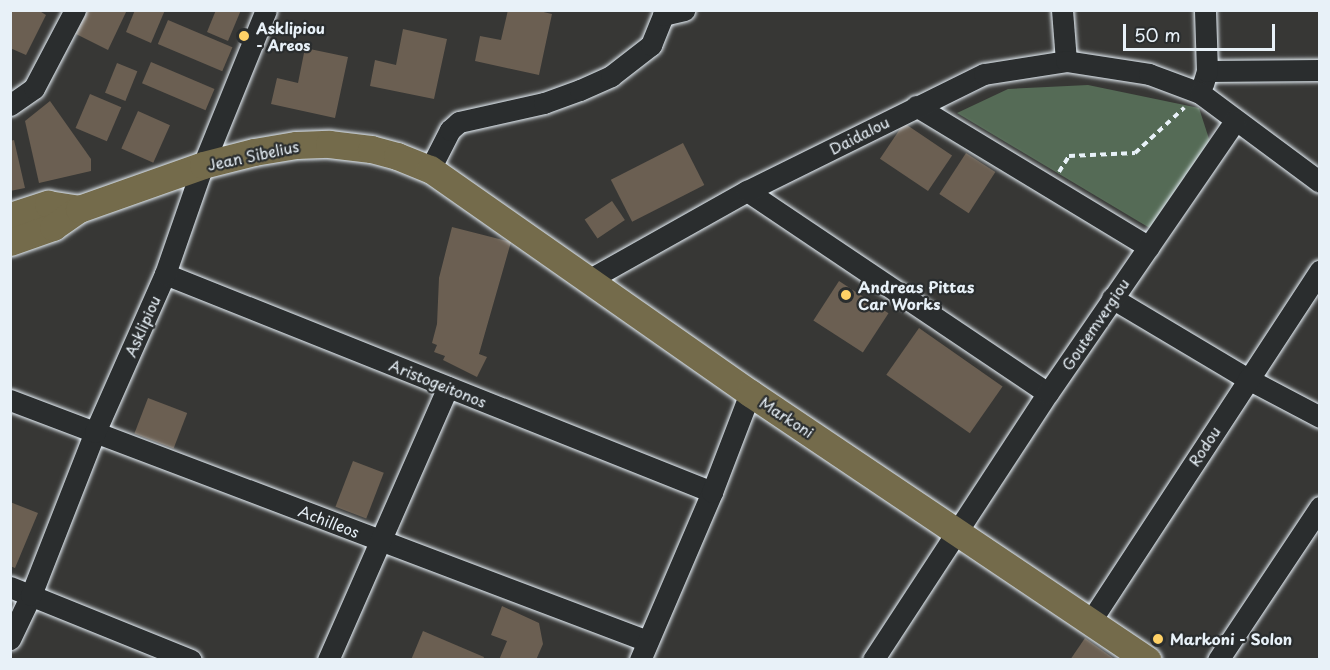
<!DOCTYPE html>
<style>
body{margin:0}
#map{position:relative;width:1330px;height:670px;overflow:hidden;background:#373735;font-family:"Playpen Sans",sans-serif}
div>[style]{position:absolute}
.green>*{inset:0;background:#556b56}
.building>*{inset:0;background:#6b5f52;transform-origin:0 0}
.path>*{height:4px;margin-top:-2px;transform-origin:0;background:repeating-linear-gradient(90deg,#e8f1f8 0 6px,transparent 0 10.5px)}
.roads{filter:drop-shadow(0 0 2px #e8f1f8) drop-shadow(0 0 2px #e8f1f8)}
.minor>*{height:21px;margin:-10.5px;padding:0 10.5px;transform-origin:10.5px;border-radius:10.5px;background:#2a2d2e}
.major>*{height:27px;margin:-13.5px;padding:0 13.5px;transform-origin:13.5px;border-radius:13.5px;background:#746b4b}
.dots>*{width:16px;height:16px;translate:-50% -50%;box-sizing:border-box;border:3px solid #2a2d2e;border-radius:50%}
span{translate:-50% -50%;white-space:nowrap;text-align:center;line-height:1.15;-webkit-text-stroke:4.5px #2a2d2e;paint-order:stroke}
.poi-label{font-size:15px;color:#e8f1f8;font-weight:700}
.left{translate:0 -50%;text-align:left}
.street-label{font-size:15px;color:#e8f1f8}
.frame{position:absolute;inset:0;border:12px solid #e8f1f8;pointer-events:none}
.scale{position:absolute;left:1123px;top:24px;width:152px;height:27px;box-sizing:border-box;border:3px solid #e8f1f8;border-top:0;padding-left:8px;font-size:18px;line-height:21px;white-space:nowrap;color:#e8f1f8;-webkit-text-stroke:4px #2a2d2e;paint-order:stroke}
</style>
<div id="map">
<div class="green">
<i style="clip-path:polygon(1088px 85px,1199px 108px,1210px 142px,1153px 230px,957px 113px,1008px 89px)"></i>
</div>
<div class="building">
<i style="clip-path:polygon(11px 10px,38px 10px,46px 15px,26px 55px,10px 48px)"></i>
<i style="clip-path:polygon(88px 10px,127px 10px,108px 50px,76px 34px)"></i>
<i style="clip-path:polygon(135px 10px,165px 10px,151px 43px,126px 32px)"></i>
<i style="clip-path:polygon(216px 10px,241px 10px,228px 41px,207px 32px)"></i>
<i style="clip-path:polygon(508px 10px,535px 10px,552px 14px,539px 75px,475px 61px,480px 36px,501px 40px)"></i>
<i style="left:168px;top:20px;width:70px;height:26px;rotate:23deg"></i>
<i style="clip-path:polygon(403px 29px,447px 39px,434px 99px,370px 86px,375px 60px,396px 65px)"></i>
<i style="clip-path:polygon(305px 48px,348px 57px,335px 118px,271px 104px,277px 78px,298px 83px)"></i>
<i style="left:151px;top:62px;width:69px;height:23px;rotate:23deg"></i>
<i style="left:117px;top:63px;width:22px;height:32px;rotate:22deg"></i>
<i style="left:90px;top:94px;width:34px;height:37px;rotate:23deg"></i>
<i style="clip-path:polygon(50px 101px,91px 159px,91px 171px,39px 183px,25px 121px)"></i>
<i style="left:138px;top:111px;width:35px;height:41px;rotate:24deg"></i>
<i style="left:904px;top:123px;width:58px;height:43px;rotate:34deg"></i>
<i style="clip-path:polygon(14px 140px,25px 188px,10px 191px,10px 141px)"></i>
<i style="left:683px;top:143px;width:47px;height:81px;rotate:63deg"></i>
<i style="left:966px;top:153px;width:35px;height:49px;rotate:33deg"></i>
<i style="left:612px;top:201px;width:23px;height:33px;rotate:56deg"></i>
<i style="clip-path:polygon(452px 227px,511px 242px,479px 354px,487px 357px,477px 377px,443px 360px,445px 356px,434px 352px,437px 345px,432px 343px,437px 324px,439px 278px)"></i>
<i style="left:839px;top:281px;width:59px;height:47px;rotate:33deg"></i>
<i style="left:919px;top:328px;width:102px;height:57px;rotate:35deg"></i>
<i style="left:148px;top:398px;width:42px;height:38px;rotate:21deg"></i>
<i style="left:353px;top:461px;width:33px;height:49px;rotate:21deg"></i>
<i style="clip-path:polygon(10px 502px,38px 513px,15px 568px,10px 566px)"></i>
<i style="clip-path:polygon(502px 606px,539px 623px,543px 644px,536px 660px,499px 660px,507px 641px,491px 635px)"></i>
<i style="clip-path:polygon(423px 631px,484px 657px,483px 660px,411px 660px)"></i>
<i style="clip-path:polygon(1085px 638px,1116px 660px,1070px 660px)"></i>
</div>
<div class="path">
<i style="left:1059px;top:172px;width:19px;rotate:-58deg"></i>
<i style="left:1069px;top:156px;width:66px;rotate:-2.6deg"></i>
<i style="left:1135px;top:153px;width:67px;rotate:-42.6deg"></i>
</div>
<div class="roads">
<div class="minor">
<i style="left:1062px;top:10px;width:51px;rotate:85.5deg"></i>
<i style="left:1207px;top:71px;width:113px;rotate:-0.5deg"></i>
<i style="left:1203px;top:84px;width:14px;rotate:-73deg"></i>
<i style="left:1207px;top:71px;width:61px;rotate:-91.9deg"></i>
<i style="left:10px;top:105px;width:29px;rotate:-35deg"></i>
<i style="left:34px;top:88px;width:88px;rotate:-62.3deg"></i>
<i style="left:916px;top:106px;width:272px;rotate:31.2deg"></i>
<i style="left:430px;top:169px;width:44px;rotate:-62.9deg"></i>
<i style="left:450px;top:130px;width:12px;rotate:-42deg"></i>
<i style="left:459px;top:122px;width:87px;rotate:-12.6deg"></i>
<i style="left:544px;top:103px;width:38px;rotate:-20deg"></i>
<i style="left:580px;top:90px;width:34px;rotate:-24deg"></i>
<i style="left:611px;top:76px;width:51px;rotate:-37.8deg"></i>
<i style="left:651px;top:45px;width:32px;rotate:-68deg"></i>
<i style="left:663px;top:15px;width:22px;rotate:-13deg"></i>
<i style="left:747px;top:191px;width:362px;rotate:33.9deg"></i>
<i style="left:165px;top:274px;width:589px;rotate:21.73deg"></i>
<i style="left:590px;top:279px;width:180px;rotate:-29.3deg"></i>
<i style="left:747px;top:191px;width:264px;rotate:-26.3deg"></i>
<i style="left:984px;top:74px;width:83px;rotate:-9deg"></i>
<i style="left:1066px;top:61px;width:84px;rotate:8.9deg"></i>
<i style="left:1149px;top:74px;width:54px;rotate:20.4deg"></i>
<i style="left:1200px;top:93px;width:149px;rotate:36.6deg"></i>
<i style="left:1112px;top:298px;width:158px;rotate:30.8deg"></i>
<i style="left:1248px;top:379px;width:81px;rotate:27.8deg"></i>
<i style="left:10px;top:400px;width:681px;rotate:20.72deg"></i>
<i style="left:10px;top:587px;width:195px;rotate:22deg"></i>
<i style="left:1090px;top:622px;width:420px;rotate:-56.8deg"></i>
<i style="left:10px;top:639px;width:49px;rotate:-64.5deg"></i>
<i style="left:31px;top:595px;width:175px;rotate:-68.6deg"></i>
<i style="left:95px;top:432px;width:173px;rotate:-66.1deg"></i>
<i style="left:165px;top:274px;width:115px;rotate:-70.8deg"></i>
<i style="left:203px;top:165px;width:167px;rotate:-67.9deg"></i>
<i style="left:328px;top:660px;width:298px;rotate:-66.3deg"></i>
<i style="left:640px;top:660px;width:183px;rotate:-66.8deg"></i>
<i style="left:712px;top:492px;width:106px;rotate:-69deg"></i>
<i style="left:873px;top:660px;width:319px;rotate:-56.8deg"></i>
<i style="left:1048px;top:393px;width:330px;rotate:-55.5deg"></i>
<i style="left:1218px;top:660px;width:184px;rotate:-56.3deg"></i>
</div>
<div class="major">
<i style="left:10px;top:216px;width:40px;rotate:-18deg"></i>
<i style="left:48px;top:204px;width:31px;rotate:9deg"></i>
<i style="left:10px;top:242px;width:46px;rotate:-19.2deg"></i>
<i style="left:53px;top:227px;width:32px;rotate:-35deg"></i>
<i style="left:79px;top:209px;width:132px;rotate:-19.5deg"></i>
<i style="left:203px;top:165px;width:53px;rotate:-14.3deg"></i>
<i style="left:254px;top:152px;width:43px;rotate:-9.5deg"></i>
<i style="left:296px;top:145px;width:33px;rotate:-2deg"></i>
<i style="left:329px;top:144px;width:42px;rotate:6.8deg"></i>
<i style="left:371px;top:149px;width:27px;rotate:15deg"></i>
<i style="left:397px;top:156px;width:35px;rotate:22deg"></i>
<i style="left:430px;top:169px;width:391px;rotate:35deg"></i>
<i style="left:750px;top:393px;width:479px;rotate:33.9deg"></i>
</div>
</div>
<div class="dots">
<i style="left:244px;top:36px;background:#ffd166"></i>
<i style="left:846px;top:295px;background:#ffd166"></i>
<i style="left:1158px;top:639px;background:#ffd166"></i>
</div>
<div class="poi-label">
<span class="left" style="left:256px;top:36px">Asklipiou<br>- Areos</span>
<span class="left" style="left:858px;top:295px">Andreas Pittas<br>Car Works</span>
<span class="left" style="left:1170px;top:639px">Markoni - Solon</span>
</div>
<div class="street-label">
<span style="left:859px;top:135px;rotate:-27deg">Daidalou</span>
<span style="left:253px;top:155px;rotate:-12deg">Jean Sibelius</span>
<span style="left:1095px;top:324px;rotate:-56deg">Goutemvergiou</span>
<span style="left:142px;top:326px;rotate:-66deg">Asklipiou</span>
<span style="left:438px;top:383px;rotate:22deg">Aristogeitonos</span>
<span style="left:787px;top:417px;rotate:33deg">Markoni</span>
<span style="left:1204px;top:446px;rotate:-57deg">Rodou</span>
<span style="left:329px;top:521px;rotate:21deg">Achilleos</span>
</div>
<div class="frame"></div>
<div class="scale">50 m</div>
</div>
